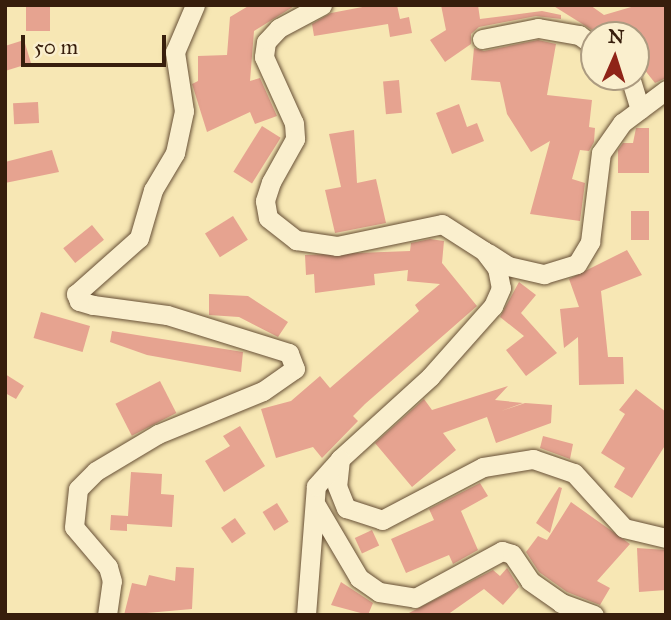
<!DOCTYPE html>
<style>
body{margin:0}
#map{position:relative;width:671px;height:620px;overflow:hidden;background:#f7e7b4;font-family:"IM FELL Great Primer",serif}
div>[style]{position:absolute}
.building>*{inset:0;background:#e6a390;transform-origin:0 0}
.roads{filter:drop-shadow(0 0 2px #675036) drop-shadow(0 0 2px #675036)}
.minor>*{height:19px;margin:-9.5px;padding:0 9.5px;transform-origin:9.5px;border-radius:9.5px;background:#faefce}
span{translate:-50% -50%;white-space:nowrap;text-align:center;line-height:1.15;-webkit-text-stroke:6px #faefce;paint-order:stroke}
.frame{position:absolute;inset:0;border:7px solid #371e0c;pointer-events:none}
.north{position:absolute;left:580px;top:21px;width:70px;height:70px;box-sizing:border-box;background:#faefce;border:2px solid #ac9b80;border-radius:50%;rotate:3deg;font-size:19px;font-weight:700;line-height:28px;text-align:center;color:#371e0c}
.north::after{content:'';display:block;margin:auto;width:24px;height:32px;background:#8f2418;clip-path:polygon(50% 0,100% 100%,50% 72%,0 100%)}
.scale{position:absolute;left:21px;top:35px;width:145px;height:32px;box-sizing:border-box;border:4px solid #371e0c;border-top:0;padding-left:9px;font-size:21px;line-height:24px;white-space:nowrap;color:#371e0c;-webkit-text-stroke:5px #faefce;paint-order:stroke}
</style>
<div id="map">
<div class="building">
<i style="left:26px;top:5px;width:24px;height:26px"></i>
<i style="clip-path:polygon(250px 5px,296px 5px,254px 31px,250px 81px,260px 78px,277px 116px,255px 124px,250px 112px,207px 132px,192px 84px,198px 81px,198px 56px,227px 55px,230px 17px)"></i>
<i style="clip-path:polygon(373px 5px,397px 5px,400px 19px,409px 17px,412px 33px,390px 37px,388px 24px,314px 36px,312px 24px,331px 13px)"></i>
<i style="clip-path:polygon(441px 5px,478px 5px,480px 19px,542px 11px,561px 15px,561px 19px,536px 16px,479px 27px,471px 34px,471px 44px,445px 62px,430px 40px,446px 30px)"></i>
<i style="clip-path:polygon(552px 5px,590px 5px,604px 15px,638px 5px,666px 5px,666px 78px,655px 83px,636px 59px,636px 35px,600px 35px)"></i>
<i style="clip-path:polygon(24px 40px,31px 63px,5px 71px,5px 46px)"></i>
<i style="clip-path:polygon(538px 40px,556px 44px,547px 95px,592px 100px,589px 127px,595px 128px,594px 142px,589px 151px,580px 150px,572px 179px,585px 183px,580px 221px,530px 214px,550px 141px,531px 152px,507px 114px,500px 82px,471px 80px,474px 48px,484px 51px)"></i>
<i style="left:399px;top:80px;width:33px;height:16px;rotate:85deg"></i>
<i style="left:38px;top:102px;width:21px;height:25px;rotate:87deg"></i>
<i style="clip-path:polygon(459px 104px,467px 127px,477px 123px,484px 141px,452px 154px,436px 113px)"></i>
<i style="left:262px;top:126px;width:22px;height:54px;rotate:32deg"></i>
<i style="clip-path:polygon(636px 128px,649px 128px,649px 173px,618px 173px,618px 150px,623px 143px,633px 143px)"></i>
<i style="clip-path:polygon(354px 130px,357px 183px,376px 179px,386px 223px,335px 233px,325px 190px,341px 187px,329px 134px)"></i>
<i style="clip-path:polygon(52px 150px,59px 172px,5px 183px,5px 162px)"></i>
<i style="left:631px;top:211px;width:18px;height:29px"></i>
<i style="left:233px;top:216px;width:28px;height:33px;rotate:58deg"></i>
<i style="left:92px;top:225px;width:19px;height:37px;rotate:51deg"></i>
<i style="clip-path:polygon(430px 239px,444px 241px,442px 263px,477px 306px,365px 404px,353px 416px,358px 421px,322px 458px,313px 447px,276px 458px,261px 409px,291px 401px,320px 376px,330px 388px,419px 311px,415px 305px,440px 284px,407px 281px,408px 270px,374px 274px,375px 285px,315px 293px,314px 274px,306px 275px,305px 255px,410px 251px,411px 243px)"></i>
<i style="clip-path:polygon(627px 250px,642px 275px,601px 291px,608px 357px,623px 357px,624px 384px,579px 385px,578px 337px,564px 348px,560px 309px,579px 307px,569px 279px)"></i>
<i style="clip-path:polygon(519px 282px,536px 295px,521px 313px,557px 353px,526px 376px,506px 350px,524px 336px,500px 317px)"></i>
<i style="clip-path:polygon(209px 294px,248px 296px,288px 322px,278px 337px,239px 317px,209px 315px)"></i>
<i style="left:41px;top:312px;width:51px;height:27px;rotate:16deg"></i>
<i style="clip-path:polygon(112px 331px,243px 352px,241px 372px,147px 355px,110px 342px)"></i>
<i style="clip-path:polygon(5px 374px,24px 386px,16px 399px,5px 393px)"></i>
<i style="left:160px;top:381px;width:36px;height:50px;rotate:63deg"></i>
<i style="clip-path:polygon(508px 386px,495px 400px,523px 403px,501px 411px,525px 403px,552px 405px,551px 423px,496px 443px,487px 417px,443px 433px,456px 450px,412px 487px,375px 443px,424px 399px,432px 410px)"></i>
<i style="clip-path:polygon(636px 389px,666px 412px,666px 444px,632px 498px,614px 487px,625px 468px,601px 453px,625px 414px,619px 410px)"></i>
<i style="clip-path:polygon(240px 426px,265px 466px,224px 492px,205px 461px,230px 446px,223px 436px)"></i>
<i style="clip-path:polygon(543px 436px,573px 444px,570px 459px,540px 448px)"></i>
<i style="clip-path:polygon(131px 472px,162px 474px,161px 494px,174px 495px,172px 527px,127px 524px,127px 531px,110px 530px,111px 515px,128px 516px)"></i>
<i style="clip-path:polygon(480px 483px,488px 496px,461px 511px,478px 550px,453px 564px,449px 555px,406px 573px,391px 539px,434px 520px,429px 509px)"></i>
<i style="clip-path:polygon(559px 487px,562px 488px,550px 533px,536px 523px)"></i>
<i style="clip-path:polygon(571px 502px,630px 544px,597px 581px,610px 588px,600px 605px,567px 592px,539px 572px,526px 552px,538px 536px,547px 540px)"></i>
<i style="left:277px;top:503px;width:22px;height:17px;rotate:58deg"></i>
<i style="left:235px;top:518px;width:19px;height:17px;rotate:55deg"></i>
<i style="left:372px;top:530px;width:17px;height:19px;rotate:65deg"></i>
<i style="clip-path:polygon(637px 548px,666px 550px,666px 590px,639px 592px)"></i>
<i style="clip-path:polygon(176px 567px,194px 568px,192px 609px,124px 615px,132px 583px,146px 586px,149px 575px,175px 581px)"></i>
<i style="clip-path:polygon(507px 568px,519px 587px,503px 605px,484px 589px,447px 615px,405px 615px,493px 570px,500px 576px)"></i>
<i style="clip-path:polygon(341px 582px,373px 603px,368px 615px,331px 605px)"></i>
</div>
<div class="roads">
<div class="minor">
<i style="left:322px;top:5px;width:49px;rotate:151.9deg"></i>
<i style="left:279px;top:28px;width:19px;rotate:133deg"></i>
<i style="left:266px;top:42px;width:15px;rotate:98deg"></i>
<i style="left:264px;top:57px;width:72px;rotate:65.6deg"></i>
<i style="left:294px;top:123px;width:16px;rotate:86deg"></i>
<i style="left:295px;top:139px;width:49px;rotate:119.2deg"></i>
<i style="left:271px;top:182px;width:20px;rotate:108deg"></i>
<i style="left:265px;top:201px;width:17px;rotate:80deg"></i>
<i style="left:268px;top:218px;width:36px;rotate:38deg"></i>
<i style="left:296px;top:240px;width:41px;rotate:8.3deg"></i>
<i style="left:337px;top:246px;width:107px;rotate:-11.8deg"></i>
<i style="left:442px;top:224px;width:50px;rotate:32.7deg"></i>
<i style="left:484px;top:251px;width:21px;rotate:53deg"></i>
<i style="left:497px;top:268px;width:20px;rotate:79deg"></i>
<i style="left:501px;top:288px;width:20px;rotate:114deg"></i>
<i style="left:493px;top:306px;width:95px;rotate:131.6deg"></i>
<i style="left:430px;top:377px;width:122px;rotate:137.7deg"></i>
<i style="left:340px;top:459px;width:27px;rotate:96deg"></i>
<i style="left:337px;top:486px;width:24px;rotate:68deg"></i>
<i style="left:346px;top:508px;width:38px;rotate:18deg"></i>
<i style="left:382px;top:520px;width:114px;rotate:-27.7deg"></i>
<i style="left:483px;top:467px;width:51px;rotate:-9.1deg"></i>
<i style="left:533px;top:459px;width:43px;rotate:18.9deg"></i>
<i style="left:574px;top:473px;width:74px;rotate:47.7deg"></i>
<i style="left:624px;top:528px;width:43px;rotate:13.4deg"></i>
<i style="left:482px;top:39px;width:57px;rotate:-11.1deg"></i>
<i style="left:538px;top:28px;width:42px;rotate:9.7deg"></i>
<i style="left:579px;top:35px;width:19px;rotate:36deg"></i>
<i style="left:630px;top:77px;width:34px;rotate:73deg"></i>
<i style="left:488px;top:253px;width:24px;rotate:33deg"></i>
<i style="left:508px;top:266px;width:37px;rotate:13deg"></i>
<i style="left:544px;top:274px;width:34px;rotate:-17deg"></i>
<i style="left:577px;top:264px;width:26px;rotate:-59deg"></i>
<i style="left:590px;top:242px;width:90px;rotate:-83deg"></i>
<i style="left:601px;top:153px;width:37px;rotate:-55deg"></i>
<i style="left:622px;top:123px;width:55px;rotate:-36.9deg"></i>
<i style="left:316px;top:505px;width:85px;rotate:59.5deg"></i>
<i style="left:359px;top:578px;width:24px;rotate:35deg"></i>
<i style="left:379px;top:592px;width:36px;rotate:9deg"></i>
<i style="left:415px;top:598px;width:99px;rotate:-28.4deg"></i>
<i style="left:502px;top:551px;width:10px;rotate:17deg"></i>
<i style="left:512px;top:554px;width:32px;rotate:56deg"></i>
<i style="left:530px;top:581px;width:38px;rotate:35deg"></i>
<i style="left:561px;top:603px;width:35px;rotate:20deg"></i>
<i style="left:107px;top:615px;width:34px;rotate:-82deg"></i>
<i style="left:112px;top:581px;width:15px;rotate:-106deg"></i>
<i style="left:108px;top:567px;width:52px;rotate:-130.4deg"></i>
<i style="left:74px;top:527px;width:38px;rotate:-84deg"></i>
<i style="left:78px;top:489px;width:25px;rotate:-45deg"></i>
<i style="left:96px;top:471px;width:72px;rotate:-30.8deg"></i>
<i style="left:158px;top:434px;width:113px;rotate:-22.3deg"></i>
<i style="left:263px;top:391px;width:39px;rotate:-35deg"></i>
<i style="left:295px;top:369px;width:17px;rotate:-111deg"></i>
<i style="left:289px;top:353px;width:128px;rotate:-162.7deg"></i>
<i style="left:167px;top:315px;width:75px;rotate:-172.3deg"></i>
<i style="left:93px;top:305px;width:15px;rotate:-164deg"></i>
<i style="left:79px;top:301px;width:8px;rotate:-113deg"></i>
<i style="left:76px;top:294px;width:84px;rotate:-41.6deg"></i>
<i style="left:139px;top:238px;width:50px;rotate:-73.7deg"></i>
<i style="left:153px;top:190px;width:43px;rotate:-59.3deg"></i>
<i style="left:175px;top:153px;width:43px;rotate:-77.9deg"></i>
<i style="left:184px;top:111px;width:60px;rotate:-98.7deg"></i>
<i style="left:175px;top:52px;width:51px;rotate:-66.9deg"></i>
<i style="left:306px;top:615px;width:129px;rotate:-85.6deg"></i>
<i style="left:316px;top:486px;width:36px;rotate:-48deg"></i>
</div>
</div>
<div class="frame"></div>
<div class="north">N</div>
<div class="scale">50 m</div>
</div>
